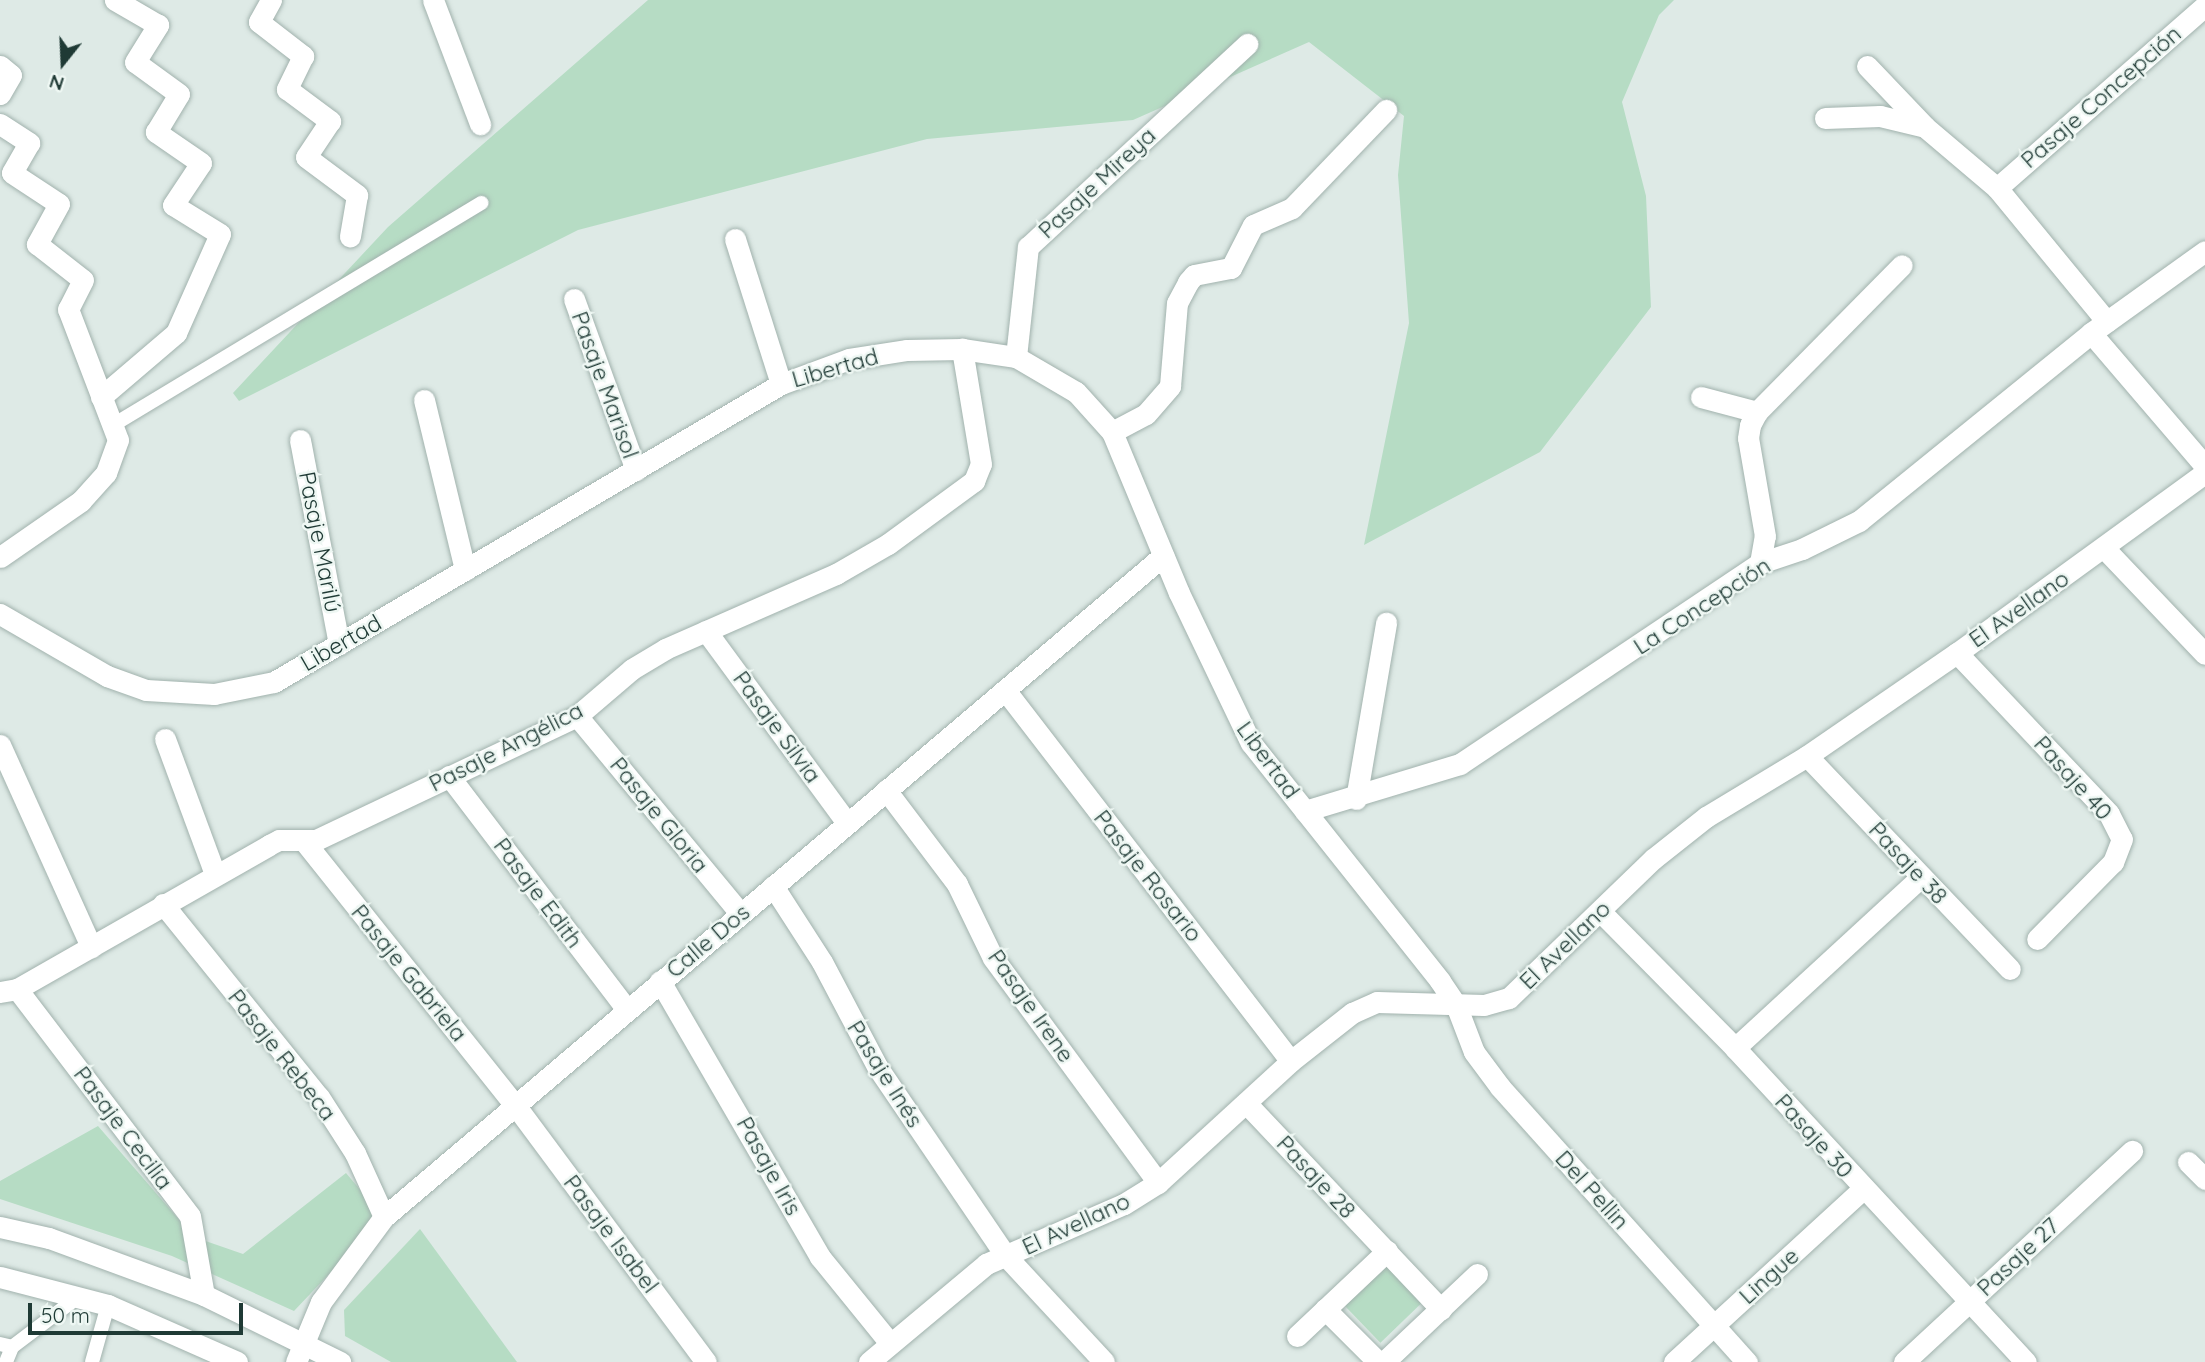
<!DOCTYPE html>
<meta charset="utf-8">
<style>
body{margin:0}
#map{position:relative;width:2205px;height:1362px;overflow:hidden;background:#deeae6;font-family:Quicksand,sans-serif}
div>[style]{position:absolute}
.green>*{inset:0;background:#b6dcc4;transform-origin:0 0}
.roads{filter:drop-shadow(0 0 2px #a1b2ad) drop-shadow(0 0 2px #a1b2ad)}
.lane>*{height:14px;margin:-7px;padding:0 7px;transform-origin:7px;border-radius:7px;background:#fff}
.street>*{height:21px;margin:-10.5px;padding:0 10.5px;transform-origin:10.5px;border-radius:10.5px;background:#fff}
.secondary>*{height:21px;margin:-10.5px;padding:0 10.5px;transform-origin:10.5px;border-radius:10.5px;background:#fff}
span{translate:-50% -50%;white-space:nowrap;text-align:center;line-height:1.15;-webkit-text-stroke:5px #eef7f3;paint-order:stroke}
.street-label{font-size:23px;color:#1f3a35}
.north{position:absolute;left:28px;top:28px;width:70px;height:70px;-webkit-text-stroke:5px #eef7f3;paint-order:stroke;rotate:198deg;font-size:19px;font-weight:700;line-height:28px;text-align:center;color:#1f3a35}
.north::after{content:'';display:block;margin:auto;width:24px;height:32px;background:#1f3a35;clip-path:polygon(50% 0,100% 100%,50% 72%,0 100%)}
.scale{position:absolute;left:28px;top:1303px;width:215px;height:32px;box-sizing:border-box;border:4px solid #1f3a35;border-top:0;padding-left:9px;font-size:21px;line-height:24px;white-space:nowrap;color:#1f3a35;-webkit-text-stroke:5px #eef7f3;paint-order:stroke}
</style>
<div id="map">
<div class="green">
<i style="clip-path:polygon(648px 0,1674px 0,1659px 15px,1622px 102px,1646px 196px,1651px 307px,1540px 452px,1364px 545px,1409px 323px,1398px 175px,1404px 116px,1309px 42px,1133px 120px,927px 139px,578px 230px,239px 401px,233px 393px,388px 227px)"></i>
<i style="clip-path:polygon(98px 1126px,194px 1237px,243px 1254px,346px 1173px,383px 1217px,294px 1311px,172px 1256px,0 1199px,0 1181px)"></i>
<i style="clip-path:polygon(420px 1229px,517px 1362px,391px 1362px,345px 1336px,344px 1310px)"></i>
<i style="left:1386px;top:1265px;width:52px;height:58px;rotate:46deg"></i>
</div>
<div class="roads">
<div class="lane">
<i style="left:115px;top:424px;width:428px;rotate:-31.1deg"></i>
<i style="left:0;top:1344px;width:12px;rotate:14deg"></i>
<i style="left:12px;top:1347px;width:83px;rotate:-37.1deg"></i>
<i style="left:6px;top:1362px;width:16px;rotate:-68deg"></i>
<i style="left:92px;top:1362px;width:59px;rotate:-74.3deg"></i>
</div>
<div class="street">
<i style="left:271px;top:0;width:25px;rotate:119deg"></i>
<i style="left:259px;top:22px;width:56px;rotate:37.7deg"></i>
<i style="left:303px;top:56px;width:37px;rotate:116deg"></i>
<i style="left:287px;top:89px;width:54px;rotate:36.7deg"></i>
<i style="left:330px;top:121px;width:43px;rotate:123.7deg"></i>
<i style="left:306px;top:157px;width:64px;rotate:36.7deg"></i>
<i style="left:357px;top:195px;width:42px;rotate:99.7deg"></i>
<i style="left:433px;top:0;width:133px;rotate:69.2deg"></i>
<i style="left:0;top:66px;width:14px;rotate:39deg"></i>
<i style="left:11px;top:75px;width:22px;rotate:120deg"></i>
<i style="left:1867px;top:66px;width:84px;rotate:46.4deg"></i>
<i style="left:1925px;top:127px;width:94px;rotate:40.3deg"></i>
<i style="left:1997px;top:188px;width:173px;rotate:50.6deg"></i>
<i style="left:1825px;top:118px;width:55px;rotate:-2.1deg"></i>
<i style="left:1880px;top:116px;width:46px;rotate:13.7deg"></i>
<i style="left:0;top:124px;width:35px;rotate:33deg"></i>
<i style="left:29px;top:143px;width:34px;rotate:120deg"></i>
<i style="left:12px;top:173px;width:56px;rotate:33.4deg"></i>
<i style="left:59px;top:204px;width:46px;rotate:118.8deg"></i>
<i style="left:37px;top:244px;width:58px;rotate:38deg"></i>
<i style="left:83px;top:280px;width:33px;rotate:117deg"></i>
<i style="left:68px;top:309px;width:140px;rotate:69.1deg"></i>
<i style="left:118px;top:440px;width:35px;rotate:110deg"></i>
<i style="left:106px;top:473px;width:38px;rotate:132deg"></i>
<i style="left:81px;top:501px;width:98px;rotate:145.3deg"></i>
<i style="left:1997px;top:188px;width:276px;rotate:-41.2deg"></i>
<i style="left:735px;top:239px;width:152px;rotate:72.4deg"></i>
<i style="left:574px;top:299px;width:182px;rotate:70.1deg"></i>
<i style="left:2091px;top:333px;width:175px;rotate:49.4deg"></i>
<i style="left:1016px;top:357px;width:111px;rotate:-83.8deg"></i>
<i style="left:1028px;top:247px;width:299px;rotate:-42.8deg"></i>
<i style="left:101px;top:397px;width:99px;rotate:-40.5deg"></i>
<i style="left:176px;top:333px;width:108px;rotate:-66deg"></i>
<i style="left:220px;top:234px;width:55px;rotate:-148.3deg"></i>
<i style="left:173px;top:205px;width:50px;rotate:-56.3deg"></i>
<i style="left:201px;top:163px;width:55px;rotate:-145.4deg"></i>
<i style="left:156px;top:132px;width:44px;rotate:-58.8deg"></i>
<i style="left:179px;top:94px;width:54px;rotate:-144deg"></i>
<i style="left:135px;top:62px;width:44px;rotate:-58.1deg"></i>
<i style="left:158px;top:25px;width:50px;rotate:-149.8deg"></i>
<i style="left:1701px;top:397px;width:58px;rotate:15deg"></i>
<i style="left:424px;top:400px;width:175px;rotate:76.4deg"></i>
<i style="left:1112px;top:432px;width:38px;rotate:-28deg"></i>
<i style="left:1146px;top:414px;width:37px;rotate:-49deg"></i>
<i style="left:1170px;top:386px;width:83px;rotate:-85.2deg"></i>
<i style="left:1177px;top:303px;width:24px;rotate:-62deg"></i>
<i style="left:1188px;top:282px;width:9px;rotate:-49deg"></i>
<i style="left:1194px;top:275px;width:38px;rotate:-11deg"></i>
<i style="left:1231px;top:268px;width:48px;rotate:-62.9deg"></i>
<i style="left:1253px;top:225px;width:43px;rotate:-23.6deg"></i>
<i style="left:1292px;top:208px;width:136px;rotate:-46.2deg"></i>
<i style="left:300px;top:440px;width:208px;rotate:79.2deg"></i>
<i style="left:2104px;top:548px;width:146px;rotate:46.4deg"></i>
<i style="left:1760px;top:563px;width:27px;rotate:-80deg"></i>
<i style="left:1765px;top:536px;width:99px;rotate:-99.8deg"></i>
<i style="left:1748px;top:438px;width:13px;rotate:-81deg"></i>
<i style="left:1750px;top:425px;width:15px;rotate:-62deg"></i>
<i style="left:1757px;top:412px;width:206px;rotate:-45.4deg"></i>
<i style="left:0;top:614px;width:124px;rotate:30.1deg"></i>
<i style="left:107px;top:676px;width:41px;rotate:19.7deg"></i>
<i style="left:146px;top:690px;width:68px;rotate:3.4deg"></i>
<i style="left:214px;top:694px;width:61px;rotate:-11.3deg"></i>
<i style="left:274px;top:682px;width:588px;rotate:-30.45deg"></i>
<i style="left:781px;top:384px;width:72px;rotate:-20.2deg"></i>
<i style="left:849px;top:359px;width:59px;rotate:-8.8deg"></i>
<i style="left:907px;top:350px;width:55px;rotate:-1deg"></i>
<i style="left:962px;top:349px;width:55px;rotate:8.4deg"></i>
<i style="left:1016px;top:357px;width:69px;rotate:30.3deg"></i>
<i style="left:1076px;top:392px;width:54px;rotate:48deg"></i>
<i style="left:1112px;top:432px;width:174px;rotate:67.4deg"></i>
<i style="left:1179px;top:593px;width:166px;rotate:64.4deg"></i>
<i style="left:1251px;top:743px;width:304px;rotate:51.5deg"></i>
<i style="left:1440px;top:981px;width:29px;rotate:56deg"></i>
<i style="left:1456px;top:1005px;width:50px;rotate:69deg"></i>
<i style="left:1474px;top:1052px;width:44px;rotate:53.4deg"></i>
<i style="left:1500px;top:1087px;width:370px;rotate:48.1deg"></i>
<i style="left:706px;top:631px;width:238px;rotate:53.7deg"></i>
<i style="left:1957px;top:653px;width:221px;rotate:46.6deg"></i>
<i style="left:2109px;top:814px;width:28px;rotate:63deg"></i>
<i style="left:2122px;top:839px;width:25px;rotate:111deg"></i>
<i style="left:2113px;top:862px;width:108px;rotate:134.6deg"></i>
<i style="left:1005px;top:690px;width:468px;rotate:52.4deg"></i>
<i style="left:577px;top:716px;width:257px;rotate:50.4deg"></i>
<i style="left:165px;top:739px;width:144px;rotate:69.7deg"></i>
<i style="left:0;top:745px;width:222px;rotate:65.7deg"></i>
<i style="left:1807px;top:756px;width:294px;rotate:46.4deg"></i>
<i style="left:449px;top:776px;width:294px;rotate:52.7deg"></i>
<i style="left:886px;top:790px;width:118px;rotate:52.9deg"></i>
<i style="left:957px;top:884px;width:82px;rotate:64.1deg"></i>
<i style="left:993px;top:958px;width:279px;rotate:53.7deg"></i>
<i style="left:1356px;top:799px;width:179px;rotate:-80.3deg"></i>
<i style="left:1305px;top:811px;width:162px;rotate:-16.9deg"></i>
<i style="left:1460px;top:764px;width:361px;rotate:-33.8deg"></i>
<i style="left:1760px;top:563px;width:44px;rotate:-18.4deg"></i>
<i style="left:1802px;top:549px;width:64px;rotate:-26.2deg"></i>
<i style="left:1859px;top:521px;width:299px;rotate:-39deg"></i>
<i style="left:2091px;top:333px;width:140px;rotate:-35.7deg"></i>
<i style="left:304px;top:841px;width:338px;rotate:51.4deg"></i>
<i style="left:515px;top:1105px;width:320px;rotate:53.4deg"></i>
<i style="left:773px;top:886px;width:90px;rotate:57.2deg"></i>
<i style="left:822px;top:962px;width:120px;rotate:62.2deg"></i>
<i style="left:878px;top:1068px;width:227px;rotate:55.8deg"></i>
<i style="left:1006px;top:1256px;width:144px;rotate:47.2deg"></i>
<i style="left:163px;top:904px;width:248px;rotate:51.1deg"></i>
<i style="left:319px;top:1097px;width:67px;rotate:57.3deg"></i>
<i style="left:355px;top:1153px;width:70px;rotate:65.6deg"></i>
<i style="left:1601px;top:912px;width:191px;rotate:45.4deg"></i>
<i style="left:1735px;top:1048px;width:428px;rotate:47.2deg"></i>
<i style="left:660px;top:981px;width:319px;rotate:59.9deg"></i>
<i style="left:820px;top:1257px;width:109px;rotate:50.9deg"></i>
<i style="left:17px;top:989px;width:285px;rotate:52.7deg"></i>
<i style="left:190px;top:1216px;width:80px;rotate:80deg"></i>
<i style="left:0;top:992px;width:17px;rotate:-10deg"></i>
<i style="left:17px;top:989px;width:290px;rotate:-29.7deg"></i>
<i style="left:269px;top:845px;width:11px;rotate:-27deg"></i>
<i style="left:279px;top:840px;width:37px"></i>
<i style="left:316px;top:840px;width:289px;rotate:-25.4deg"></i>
<i style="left:577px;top:716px;width:72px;rotate:-40.5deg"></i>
<i style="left:632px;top:669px;width:39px;rotate:-31deg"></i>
<i style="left:665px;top:649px;width:187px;rotate:-23.7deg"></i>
<i style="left:836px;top:574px;width:60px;rotate:-30deg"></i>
<i style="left:888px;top:544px;width:107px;rotate:-36.2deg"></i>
<i style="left:974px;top:481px;width:18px;rotate:-68deg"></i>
<i style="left:981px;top:464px;width:117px;rotate:-99.4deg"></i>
<i style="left:1735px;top:1048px;width:253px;rotate:-42.6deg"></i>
<i style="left:1246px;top:1103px;width:284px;rotate:46.6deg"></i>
<i style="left:2188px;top:1162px;width:24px;rotate:45deg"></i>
<i style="left:1325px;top:1309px;width:75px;rotate:45deg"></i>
<i style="left:1297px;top:1336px;width:124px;rotate:-43.4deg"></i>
<i style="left:296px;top:1362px;width:65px;rotate:-67.4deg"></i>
<i style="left:321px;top:1302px;width:106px;rotate:-53.5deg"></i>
<i style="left:384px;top:1217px;width:1022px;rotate:-40.32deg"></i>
<i style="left:869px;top:1362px;width:153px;rotate:-39.9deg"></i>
<i style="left:986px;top:1264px;width:150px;rotate:-23.5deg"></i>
<i style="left:1124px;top:1204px;width:40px;rotate:-32deg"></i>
<i style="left:1158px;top:1183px;width:180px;rotate:-42.5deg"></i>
<i style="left:1291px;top:1061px;width:78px;rotate:-38.2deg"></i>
<i style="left:1352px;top:1013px;width:27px;rotate:-24deg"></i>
<i style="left:1377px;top:1002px;width:107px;rotate:1.6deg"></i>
<i style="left:1484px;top:1005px;width:26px;rotate:-16deg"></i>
<i style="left:1509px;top:998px;width:200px;rotate:-44deg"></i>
<i style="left:1653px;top:859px;width:68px;rotate:-38.4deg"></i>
<i style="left:1706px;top:817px;width:118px;rotate:-31.1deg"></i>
<i style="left:1807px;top:756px;width:182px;rotate:-34.5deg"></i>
<i style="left:1957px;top:653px;width:306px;rotate:-36deg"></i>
<i style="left:1384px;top:1362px;width:128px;rotate:-43.4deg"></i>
<i style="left:1674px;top:1362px;width:256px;rotate:-42.5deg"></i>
<i style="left:1904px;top:1362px;width:311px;rotate:-42.8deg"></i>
</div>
<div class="secondary">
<i style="left:0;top:1227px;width:50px;rotate:12.7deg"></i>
<i style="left:49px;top:1238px;width:165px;rotate:20.2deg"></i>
<i style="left:204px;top:1295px;width:152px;rotate:26.2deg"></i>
<i style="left:0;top:1277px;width:112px;rotate:14.5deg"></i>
<i style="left:108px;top:1305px;width:141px;rotate:23.8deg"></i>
</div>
</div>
<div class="street-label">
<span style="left:2101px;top:97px;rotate:-41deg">Pasaje Concepción</span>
<span style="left:1097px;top:183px;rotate:-43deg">Pasaje Mireya</span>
<span style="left:835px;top:368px;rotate:-16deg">Libertad</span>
<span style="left:605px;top:385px;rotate:70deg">Pasaje Marisol</span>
<span style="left:320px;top:542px;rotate:79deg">Pasaje Marilú</span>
<span style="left:1702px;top:606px;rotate:-33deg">La Concepción</span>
<span style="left:2019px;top:609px;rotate:-35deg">El Avellano</span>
<span style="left:341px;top:643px;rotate:-30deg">Libertad</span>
<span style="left:777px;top:727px;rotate:54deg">Pasaje Silvia</span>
<span style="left:506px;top:747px;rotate:-27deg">Pasaje Angélica</span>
<span style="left:1268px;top:760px;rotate:54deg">Libertad</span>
<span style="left:2073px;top:778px;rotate:48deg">Pasaje 40</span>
<span style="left:659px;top:815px;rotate:51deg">Pasaje Gloria</span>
<span style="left:1908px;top:863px;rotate:47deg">Pasaje 38</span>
<span style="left:1148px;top:876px;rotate:52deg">Pasaje Rosario</span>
<span style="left:538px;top:893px;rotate:53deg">Pasaje Edith</span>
<span style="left:708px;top:941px;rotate:-40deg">Calle Dos</span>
<span style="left:1565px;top:945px;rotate:-44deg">El Avellano</span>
<span style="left:409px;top:973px;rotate:51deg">Pasaje Gabriela</span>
<span style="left:1031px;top:1006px;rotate:55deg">Pasaje Irene</span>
<span style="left:282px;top:1055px;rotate:52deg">Pasaje Rebeca</span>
<span style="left:885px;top:1074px;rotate:58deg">Pasaje Inés</span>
<span style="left:123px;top:1128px;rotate:53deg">Pasaje Cecilia</span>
<span style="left:1814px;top:1136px;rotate:48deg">Pasaje 30</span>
<span style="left:769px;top:1166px;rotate:61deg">Pasaje Iris</span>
<span style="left:1316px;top:1177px;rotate:47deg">Pasaje 28</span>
<span style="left:1592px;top:1190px;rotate:48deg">Del Pellin</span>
<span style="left:1076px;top:1224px;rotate:-25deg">El Avellano</span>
<span style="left:611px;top:1234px;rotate:53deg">Pasaje Isabel</span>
<span style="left:2018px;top:1257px;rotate:-43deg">Pasaje 27</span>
<span style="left:1769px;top:1276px;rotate:-42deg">Lingue</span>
</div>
<div class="north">N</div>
<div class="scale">50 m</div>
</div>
